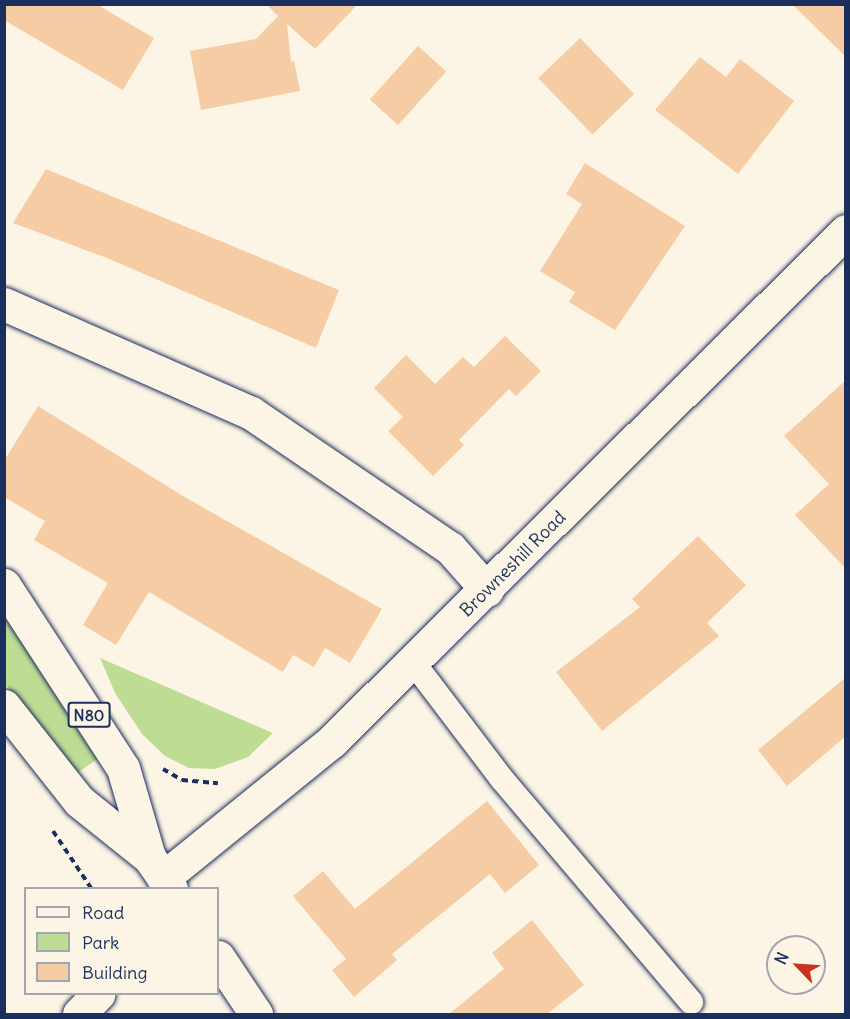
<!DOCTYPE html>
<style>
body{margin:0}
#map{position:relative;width:850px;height:1019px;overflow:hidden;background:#fcf5e5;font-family:Delius,sans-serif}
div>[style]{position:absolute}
.green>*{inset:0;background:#bedc94}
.building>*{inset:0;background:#f6cca5;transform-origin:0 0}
.path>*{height:4px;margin-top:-2px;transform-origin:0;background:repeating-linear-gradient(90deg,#1b2f5e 0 6px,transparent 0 10.5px)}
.roads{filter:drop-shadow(0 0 2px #1b2f5e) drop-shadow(0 0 2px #1b2f5e)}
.service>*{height:24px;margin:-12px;padding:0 12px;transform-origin:12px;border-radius:12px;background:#fcf5e5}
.minor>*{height:33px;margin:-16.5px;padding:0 16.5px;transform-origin:16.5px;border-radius:16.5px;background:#fcf5e5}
.tertiary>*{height:33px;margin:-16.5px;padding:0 16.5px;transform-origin:16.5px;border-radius:16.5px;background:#fcf5e5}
.primary>*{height:33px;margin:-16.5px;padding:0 16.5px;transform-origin:16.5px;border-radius:16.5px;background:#fcf5e5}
span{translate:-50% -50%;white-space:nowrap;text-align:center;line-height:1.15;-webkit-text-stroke:4.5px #fcf5e5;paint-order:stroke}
.shield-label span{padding:2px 4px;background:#fcf5e5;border:2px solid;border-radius:4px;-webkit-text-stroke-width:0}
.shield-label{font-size:16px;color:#1b2f5e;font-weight:700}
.street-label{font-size:18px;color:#1b2f5e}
.frame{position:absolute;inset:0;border:6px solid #1b2f5e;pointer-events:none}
.legend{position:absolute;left:24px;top:887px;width:195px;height:108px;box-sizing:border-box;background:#fcf5e5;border:2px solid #a2a6af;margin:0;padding:8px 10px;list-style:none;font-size:18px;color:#1b2f5e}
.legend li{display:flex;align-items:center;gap:12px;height:30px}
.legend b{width:30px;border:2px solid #a2a6af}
.north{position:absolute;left:766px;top:935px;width:60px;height:60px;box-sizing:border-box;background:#fcf5e5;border:2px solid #a2a6af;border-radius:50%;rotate:295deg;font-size:16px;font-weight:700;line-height:24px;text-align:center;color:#1b2f5e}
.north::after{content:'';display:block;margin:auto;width:21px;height:27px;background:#c8321e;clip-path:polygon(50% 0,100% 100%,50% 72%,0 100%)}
</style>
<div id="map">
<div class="green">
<i style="clip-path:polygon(4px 610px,102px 756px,74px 775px,5px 683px)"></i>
<i style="clip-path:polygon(100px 658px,273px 733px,248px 757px,215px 769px,189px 768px,165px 756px,142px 734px,115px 693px)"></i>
</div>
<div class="building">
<i style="clip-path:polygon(4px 4px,96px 4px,154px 38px,123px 90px,4px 20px)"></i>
<i style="clip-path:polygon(266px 4px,358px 4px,315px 49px,287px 24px,291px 62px,294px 61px,300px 91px,201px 110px,190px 51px,256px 39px,278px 16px)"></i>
<i style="clip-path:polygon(792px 4px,846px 4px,846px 57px)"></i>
<i style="left:580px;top:38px;width:78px;height:58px;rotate:46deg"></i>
<i style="left:418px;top:46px;width:38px;height:72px;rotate:42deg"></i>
<i style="clip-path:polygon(700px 57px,726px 77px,740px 59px,794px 101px,738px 174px,655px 110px)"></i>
<i style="clip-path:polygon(585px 163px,685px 226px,615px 330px,569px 302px,575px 292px,540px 271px,582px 204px,566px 194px)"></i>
<i style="clip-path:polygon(46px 169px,339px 290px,316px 348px,107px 258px,13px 223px)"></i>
<i style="clip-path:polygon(505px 336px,541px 371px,516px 396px,509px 389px,459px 440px,464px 445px,433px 476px,388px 431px,403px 417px,374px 388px,406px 355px,435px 384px,463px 357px,474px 367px)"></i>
<i style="clip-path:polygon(846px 380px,846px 569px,795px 515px,829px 484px,784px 436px)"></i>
<i style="clip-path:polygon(38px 406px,183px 496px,382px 609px,350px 663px,325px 648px,314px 667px,293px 655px,283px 672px,149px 592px,116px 645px,83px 625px,108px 583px,34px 540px,45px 521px,4px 497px,4px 461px)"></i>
<i style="clip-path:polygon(698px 536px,746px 585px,707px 623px,719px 636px,602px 731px,556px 672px,640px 607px,632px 599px)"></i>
<i style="clip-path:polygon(846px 677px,846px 736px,787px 786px,758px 750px)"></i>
<i style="clip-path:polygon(487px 801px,539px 865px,505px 893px,490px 874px,392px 954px,397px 960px,354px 997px,332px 970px,346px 959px,293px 896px,323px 871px,355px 909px)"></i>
<i style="clip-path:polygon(532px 920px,584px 985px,547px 1014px,449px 1014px,504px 969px,492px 953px)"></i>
</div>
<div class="path">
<i style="left:163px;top:769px;width:22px;rotate:30deg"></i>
<i style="left:182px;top:780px;width:36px;rotate:5deg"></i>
<i style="left:53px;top:831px;width:69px;rotate:56.3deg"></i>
</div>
<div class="roads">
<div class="service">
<i style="left:413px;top:662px;width:146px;rotate:52.8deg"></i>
<i style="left:501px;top:778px;width:294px;rotate:49.7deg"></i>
</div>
<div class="minor">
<i style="left:4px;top:304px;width:270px;rotate:23.8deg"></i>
<i style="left:251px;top:413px;width:240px;rotate:34.2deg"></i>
<i style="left:450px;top:548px;width:56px;rotate:48.6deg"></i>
<i style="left:79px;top:1014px;width:28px;rotate:-46deg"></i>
</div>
<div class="tertiary">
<i style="left:163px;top:878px;width:218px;rotate:-39deg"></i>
<i style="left:332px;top:741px;width:724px;rotate:-44.78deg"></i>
</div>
<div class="primary">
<i style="left:4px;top:585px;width:218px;rotate:57deg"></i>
<i style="left:123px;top:768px;width:93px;rotate:73.7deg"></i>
<i style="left:149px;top:857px;width:38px;rotate:55deg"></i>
<i style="left:4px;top:706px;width:121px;rotate:51.7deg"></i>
<i style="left:79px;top:801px;width:90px;rotate:38.7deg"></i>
<i style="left:218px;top:957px;width:69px;rotate:56.3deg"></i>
</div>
</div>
<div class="shield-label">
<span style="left:89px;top:715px">N80</span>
</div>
<div class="street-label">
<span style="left:513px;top:564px;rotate:-45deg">Browneshill Road</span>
</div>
<div class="frame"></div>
<ul class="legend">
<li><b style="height:8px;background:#fcf5e5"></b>Road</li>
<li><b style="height:16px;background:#bedc94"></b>Park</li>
<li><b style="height:16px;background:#f6cca5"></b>Building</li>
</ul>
<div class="north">N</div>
</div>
